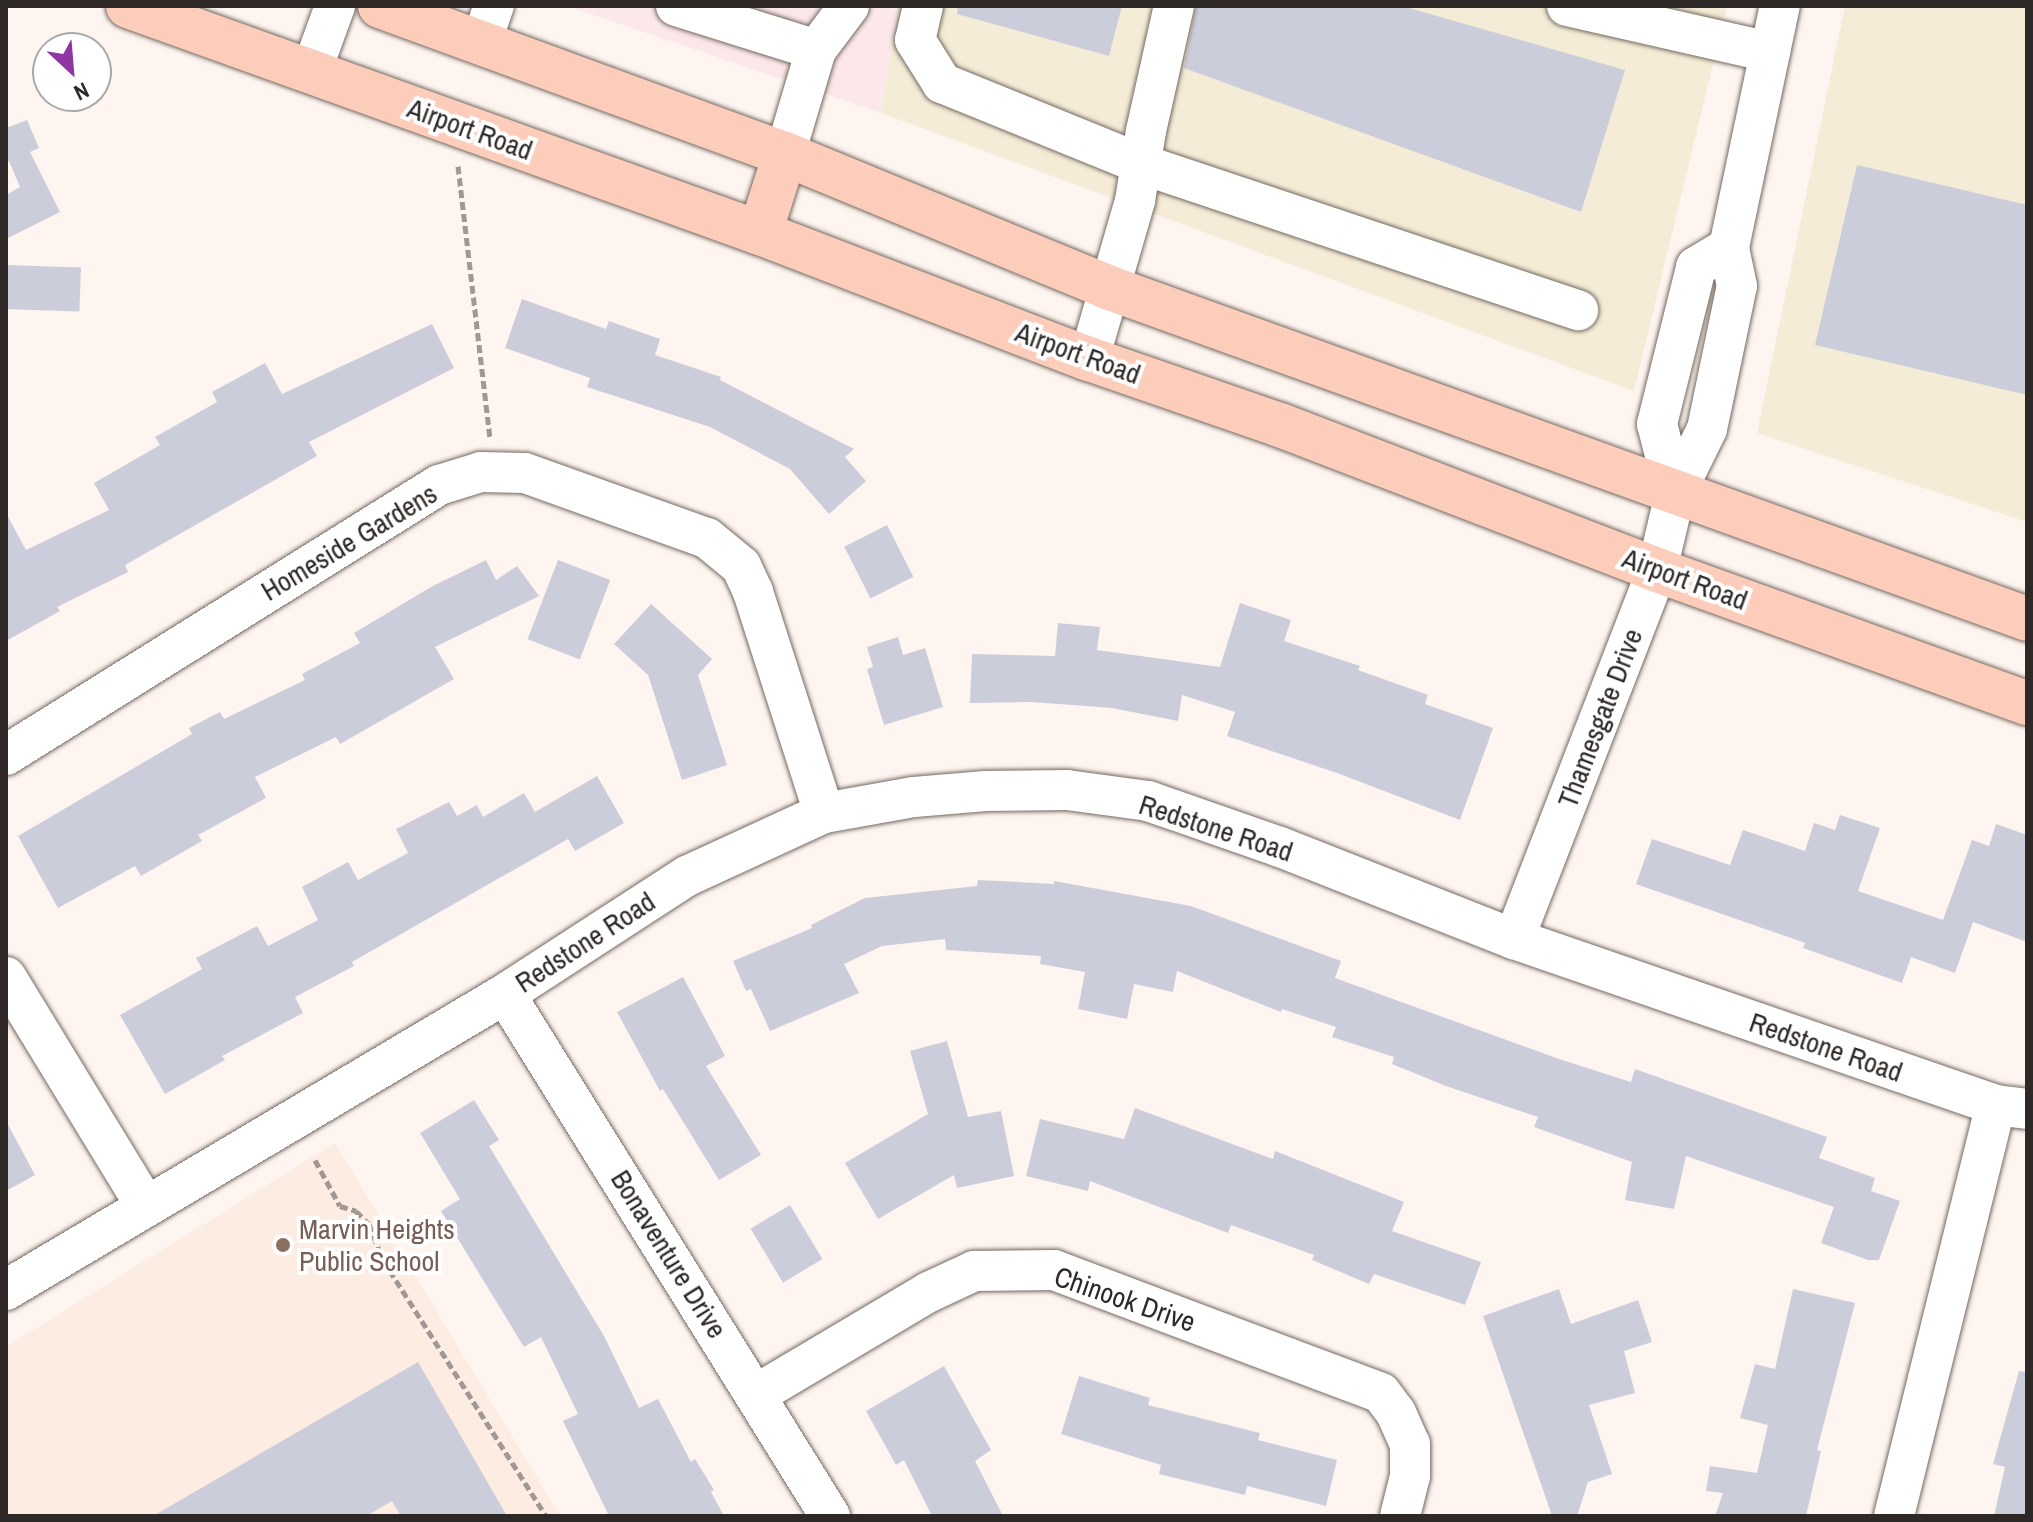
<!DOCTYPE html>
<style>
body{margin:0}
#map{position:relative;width:2033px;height:1522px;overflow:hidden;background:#fef5f0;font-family:"Archivo Narrow",sans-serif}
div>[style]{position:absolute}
.commercial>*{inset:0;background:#fce7ea}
.industrial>*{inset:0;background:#f5ecd7}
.built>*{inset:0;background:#fdece1}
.building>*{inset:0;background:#cccddb;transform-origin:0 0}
.path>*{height:5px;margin-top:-2.5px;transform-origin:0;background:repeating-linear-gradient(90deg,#a09894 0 8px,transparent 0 12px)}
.roads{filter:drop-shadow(0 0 2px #756961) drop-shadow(0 0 2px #756961)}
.minor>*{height:40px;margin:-20px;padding:0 20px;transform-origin:20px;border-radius:20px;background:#fff}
.major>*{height:44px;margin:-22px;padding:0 22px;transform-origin:22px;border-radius:22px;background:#fccdba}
.dots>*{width:22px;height:22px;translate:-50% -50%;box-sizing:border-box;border:4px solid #fff;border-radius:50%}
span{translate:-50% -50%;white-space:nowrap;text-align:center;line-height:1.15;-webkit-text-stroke:8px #fff;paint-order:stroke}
.street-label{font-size:28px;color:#2e2926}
.education-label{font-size:28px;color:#785e54}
.left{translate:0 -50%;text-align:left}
.frame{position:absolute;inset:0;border:8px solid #2e2926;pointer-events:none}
.north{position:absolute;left:32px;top:32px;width:80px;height:80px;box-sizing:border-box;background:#fff;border:2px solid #aba9a8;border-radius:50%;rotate:154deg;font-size:22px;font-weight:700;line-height:32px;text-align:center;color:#2e2926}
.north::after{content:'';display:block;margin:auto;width:28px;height:36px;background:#8e36a2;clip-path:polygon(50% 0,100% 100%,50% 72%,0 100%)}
</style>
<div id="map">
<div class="commercial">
<i style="clip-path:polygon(568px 6px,899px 6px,881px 113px)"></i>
</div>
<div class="industrial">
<i style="clip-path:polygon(899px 6px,1727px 6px,1634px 391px,881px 113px)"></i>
<i style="clip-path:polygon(1845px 6px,2027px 6px,2027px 522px,1757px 433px)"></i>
</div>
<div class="built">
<i style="clip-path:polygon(335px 1143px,560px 1516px,6px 1516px,6px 1347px)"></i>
</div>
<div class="building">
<i style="clip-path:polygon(958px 6px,1122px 6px,1109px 56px,957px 14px)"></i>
<i style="clip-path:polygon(1196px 6px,1402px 6px,1625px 70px,1581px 212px,1184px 68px)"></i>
<i style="clip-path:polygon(27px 120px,39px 148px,30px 152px,60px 212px,6px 239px,6px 195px,20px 187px,9px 161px,6px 162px,6px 128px)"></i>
<i style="clip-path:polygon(1857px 165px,2027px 205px,2027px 395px,1815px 345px)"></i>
<i style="left:6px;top:265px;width:75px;height:44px;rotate:2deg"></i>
<i style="clip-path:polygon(522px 299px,606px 329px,609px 321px,660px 339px,655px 355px,721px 377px,720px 380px,854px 449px,845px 457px,866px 481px,829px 514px,790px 469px,710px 427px,587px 387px,590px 378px,505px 348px)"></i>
<i style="clip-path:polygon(432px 324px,454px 368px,309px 442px,317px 456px,125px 565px,128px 572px,57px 607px,60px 611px,6px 641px,6px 513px,26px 550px,109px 510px,94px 483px,160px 445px,155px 437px,217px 402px,212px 392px,265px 363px,282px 394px)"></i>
<i style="left:887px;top:525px;width:58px;height:48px;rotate:63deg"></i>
<i style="clip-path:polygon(486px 560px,496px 580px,517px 566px,539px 596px,435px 647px,454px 679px,340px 744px,336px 737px,255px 777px,266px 798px,198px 835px,202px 841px,141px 876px,135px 866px,58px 908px,18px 836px,192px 734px,189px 728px,220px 712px,224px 719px,305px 680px,302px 674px,360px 643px,354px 633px,431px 587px)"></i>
<i style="left:558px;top:560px;width:56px;height:85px;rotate:21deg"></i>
<i style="clip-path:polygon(1240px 603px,1291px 620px,1284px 641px,1360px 666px,1358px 670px,1428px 695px,1425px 704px,1493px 728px,1460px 820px,1337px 773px,1227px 736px,1235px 712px,1182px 695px,1178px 721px,1112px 708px,1032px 702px,970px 703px,972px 654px,1055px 656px,1058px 623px,1100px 627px,1097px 650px,1220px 667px)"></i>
<i style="clip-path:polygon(651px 604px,712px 659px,698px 675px,727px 765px,682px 780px,648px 675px,614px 644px)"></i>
<i style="clip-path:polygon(898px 637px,903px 655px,925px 648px,943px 707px,884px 725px,867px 669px,873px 667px,867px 647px)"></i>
<i style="clip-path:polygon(597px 776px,624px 823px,575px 851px,568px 839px,352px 962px,354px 966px,295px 997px,303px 1013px,222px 1056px,225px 1060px,165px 1094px,120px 1015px,202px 969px,196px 958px,257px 926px,268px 946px,318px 920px,302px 887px,348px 862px,358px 880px,408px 853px,396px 829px,449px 802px,457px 816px,477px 805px,483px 817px,524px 793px,535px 812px)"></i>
<i style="clip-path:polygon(1840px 815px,1880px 828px,1858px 891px,1943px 920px,1972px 840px,1989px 846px,1996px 824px,2027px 835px,2027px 942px,1973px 922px,1955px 973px,1911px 957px,1902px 983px,1803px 948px,1805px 943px,1636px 884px,1652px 839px,1730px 865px,1743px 830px,1805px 851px,1814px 823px,1835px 830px)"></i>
<i style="clip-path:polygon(978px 880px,1054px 884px,1054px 881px,1191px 906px,1341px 961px,1335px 978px,1559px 1059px,1631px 1082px,1635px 1069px,1827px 1137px,1819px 1158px,1875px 1178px,1871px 1191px,1900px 1201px,1879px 1260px,1868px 1260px,1821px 1243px,1834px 1207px,1686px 1156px,1674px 1209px,1625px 1200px,1632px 1162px,1534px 1127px,1538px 1117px,1446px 1086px,1392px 1064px,1394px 1057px,1332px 1037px,1336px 1027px,1282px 1009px,1281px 1012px,1177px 971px,1173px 992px,1134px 984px,1127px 1019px,1078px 1009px,1085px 972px,1040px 964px,1041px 956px,946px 950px,945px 939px,882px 946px,844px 964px,859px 993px,770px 1031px,751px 989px,746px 991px,733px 961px,812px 928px,811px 925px,865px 898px,977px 886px)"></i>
<i style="clip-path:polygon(683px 977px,725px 1056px,706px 1066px,761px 1155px,719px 1180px,663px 1089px,660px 1091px,617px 1012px)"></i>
<i style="clip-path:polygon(947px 1041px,968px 1117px,1001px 1111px,1014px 1176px,957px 1188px,954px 1175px,878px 1219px,845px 1163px,928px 1114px,910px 1051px)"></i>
<i style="clip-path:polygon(474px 1100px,499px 1140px,489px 1146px,604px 1336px,639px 1408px,658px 1399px,691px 1462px,695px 1459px,714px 1490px,711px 1492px,724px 1516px,609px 1516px,563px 1421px,578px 1414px,541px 1337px,524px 1347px,441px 1211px,460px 1199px,420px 1133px)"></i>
<i style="clip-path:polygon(1135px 1108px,1273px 1159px,1275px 1151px,1404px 1202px,1392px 1231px,1481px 1262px,1465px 1305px,1374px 1274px,1369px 1284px,1312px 1260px,1314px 1255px,1231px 1225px,1228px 1233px,1090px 1181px,1088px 1191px,1026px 1176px,1040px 1119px,1124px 1139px)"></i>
<i style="clip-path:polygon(6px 1121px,35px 1175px,6px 1191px)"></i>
<i style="left:790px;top:1205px;width:63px;height:46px;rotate:59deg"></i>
<i style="clip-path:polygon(1559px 1289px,1571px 1324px,1638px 1300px,1652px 1342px,1624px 1351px,1635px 1393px,1589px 1405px,1612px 1474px,1588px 1482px,1577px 1516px,1552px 1516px,1483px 1316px)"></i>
<i style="clip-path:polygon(1793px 1289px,1855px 1303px,1817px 1450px,1821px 1451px,1806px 1516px,1715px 1516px,1723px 1493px,1706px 1491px,1710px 1466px,1757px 1473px,1768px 1425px,1740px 1418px,1755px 1364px,1775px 1369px)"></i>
<i style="clip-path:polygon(418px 1362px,507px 1516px,401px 1516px,392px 1501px,366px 1516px,153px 1516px)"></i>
<i style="clip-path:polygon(944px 1366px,991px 1450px,975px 1461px,1003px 1516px,932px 1516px,904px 1460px,896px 1465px,866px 1411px)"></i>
<i style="clip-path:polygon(2019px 1371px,2027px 1372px,2027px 1516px,1994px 1516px,2005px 1467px,1993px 1464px)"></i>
<i style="clip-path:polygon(1079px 1376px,1150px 1398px,1148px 1405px,1260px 1433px,1258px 1440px,1337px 1460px,1326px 1506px,1247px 1486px,1245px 1495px,1159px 1474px,1161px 1465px,1061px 1434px)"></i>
</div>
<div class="path">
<i style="left:458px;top:166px;width:275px;rotate:83.3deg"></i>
<i style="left:315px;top:1160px;width:52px;rotate:61.5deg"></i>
<i style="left:340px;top:1206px;width:17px;rotate:17deg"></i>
<i style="left:356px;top:1211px;width:18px;rotate:45deg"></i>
<i style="left:369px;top:1224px;width:39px;rotate:69deg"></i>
<i style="left:383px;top:1260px;width:303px;rotate:57.5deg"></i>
</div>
<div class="roads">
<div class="minor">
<i style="left:676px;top:6px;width:147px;rotate:17.4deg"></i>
<i style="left:816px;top:50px;width:109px;rotate:106.6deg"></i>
<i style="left:923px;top:6px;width:35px;rotate:103deg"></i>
<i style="left:915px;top:40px;width:51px;rotate:57.9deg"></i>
<i style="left:942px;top:83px;width:215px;rotate:22.1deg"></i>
<i style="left:1141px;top:164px;width:461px;rotate:18.5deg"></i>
<i style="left:1567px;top:6px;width:208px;rotate:12.8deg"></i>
<i style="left:481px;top:43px;width:39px;rotate:-71deg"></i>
<i style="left:816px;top:50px;width:55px;rotate:-53.1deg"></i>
<i style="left:311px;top:72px;width:70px;rotate:-70deg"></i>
<i style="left:1089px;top:359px;width:165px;rotate:-73.8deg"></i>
<i style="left:1135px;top:201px;width:71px;rotate:-81.1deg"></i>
<i style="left:1146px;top:131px;width:128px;rotate:-77.4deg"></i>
<i style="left:1675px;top:494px;width:72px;rotate:-104.4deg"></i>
<i style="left:1657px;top:424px;width:162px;rotate:-76deg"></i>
<i style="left:1696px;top:267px;width:39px;rotate:-31deg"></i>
<i style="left:6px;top:755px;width:510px;rotate:-31.95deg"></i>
<i style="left:439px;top:485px;width:44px;rotate:-17.2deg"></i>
<i style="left:481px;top:472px;width:44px;rotate:1.3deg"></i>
<i style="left:525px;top:473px;width:193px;rotate:19.7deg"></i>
<i style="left:707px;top:538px;width:44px;rotate:39.5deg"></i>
<i style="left:741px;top:566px;width:29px;rotate:65deg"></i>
<i style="left:753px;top:592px;width:232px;rotate:72.2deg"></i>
<i style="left:1514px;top:939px;width:396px;rotate:-68.8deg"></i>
<i style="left:1657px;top:570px;width:78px;rotate:-76.7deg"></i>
<i style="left:1675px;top:494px;width:72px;rotate:-63.8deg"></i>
<i style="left:1707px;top:429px;width:146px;rotate:-78.2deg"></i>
<i style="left:1737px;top:286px;width:40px;rotate:-102deg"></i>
<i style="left:1729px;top:247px;width:246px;rotate:-78.1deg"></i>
<i style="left:6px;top:977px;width:268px;rotate:58.6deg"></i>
<i style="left:505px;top:994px;width:615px;rotate:58.09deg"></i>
<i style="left:6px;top:1290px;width:580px;rotate:-30.68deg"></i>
<i style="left:505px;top:994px;width:217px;rotate:-33deg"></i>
<i style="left:687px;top:876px;width:151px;rotate:-24.7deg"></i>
<i style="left:824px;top:813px;width:91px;rotate:-10.1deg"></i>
<i style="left:914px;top:797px;width:72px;rotate:-4.8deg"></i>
<i style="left:986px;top:791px;width:81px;rotate:-0.7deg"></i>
<i style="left:1067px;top:790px;width:82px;rotate:7.7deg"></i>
<i style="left:1148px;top:801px;width:140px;rotate:19.2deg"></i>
<i style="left:1280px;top:847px;width:251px;rotate:21.5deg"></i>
<i style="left:1514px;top:939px;width:510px;rotate:19deg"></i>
<i style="left:1996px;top:1105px;width:31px;rotate:7deg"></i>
<i style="left:757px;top:1394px;width:200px;rotate:-30.7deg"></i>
<i style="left:929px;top:1292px;width:50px;rotate:-25deg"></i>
<i style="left:974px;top:1271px;width:80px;rotate:-0.7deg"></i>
<i style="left:1054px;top:1270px;width:349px;rotate:20.6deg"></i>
<i style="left:1381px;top:1393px;width:25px;rotate:53deg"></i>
<i style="left:1396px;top:1413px;width:34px;rotate:66deg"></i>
<i style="left:1410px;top:1444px;width:32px;rotate:90deg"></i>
<i style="left:1410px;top:1476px;width:41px;rotate:104deg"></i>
<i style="left:1894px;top:1516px;width:423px;rotate:-76.1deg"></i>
</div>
<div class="major">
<i style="left:128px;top:6px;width:672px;rotate:19.76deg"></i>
<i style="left:760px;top:233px;width:352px;rotate:21deg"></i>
<i style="left:1089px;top:359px;width:202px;rotate:19.1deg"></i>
<i style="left:1280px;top:425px;width:404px;rotate:21deg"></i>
<i style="left:1657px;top:570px;width:393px;rotate:19.8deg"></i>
<i style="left:380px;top:6px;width:431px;rotate:20.1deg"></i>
<i style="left:785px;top:154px;width:348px;rotate:22.4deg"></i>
<i style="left:1107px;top:287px;width:978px;rotate:19.84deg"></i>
<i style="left:760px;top:233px;width:83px;rotate:-72.4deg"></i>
</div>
</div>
<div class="dots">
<i style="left:283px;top:1245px;background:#8d6e63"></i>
</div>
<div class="street-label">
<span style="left:470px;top:129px;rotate:20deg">Airport Road</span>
<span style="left:1078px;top:353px;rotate:20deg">Airport Road</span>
<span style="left:349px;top:542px;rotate:-31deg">Homeside Gardens</span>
<span style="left:1685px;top:579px;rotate:20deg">Airport Road</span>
<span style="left:1600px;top:718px;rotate:-69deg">Thamesgate Drive</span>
<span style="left:1216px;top:828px;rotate:18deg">Redstone Road</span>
<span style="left:585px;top:942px;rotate:-33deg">Redstone Road</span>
<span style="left:1826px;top:1047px;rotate:19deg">Redstone Road</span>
<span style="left:669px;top:1254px;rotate:58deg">Bonaventure Drive</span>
<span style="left:1125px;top:1299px;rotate:19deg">Chinook Drive</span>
</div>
<div class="education-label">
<span class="left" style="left:299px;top:1245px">Marvin Heights<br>Public School</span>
</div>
<div class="frame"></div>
<div class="north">N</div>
</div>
